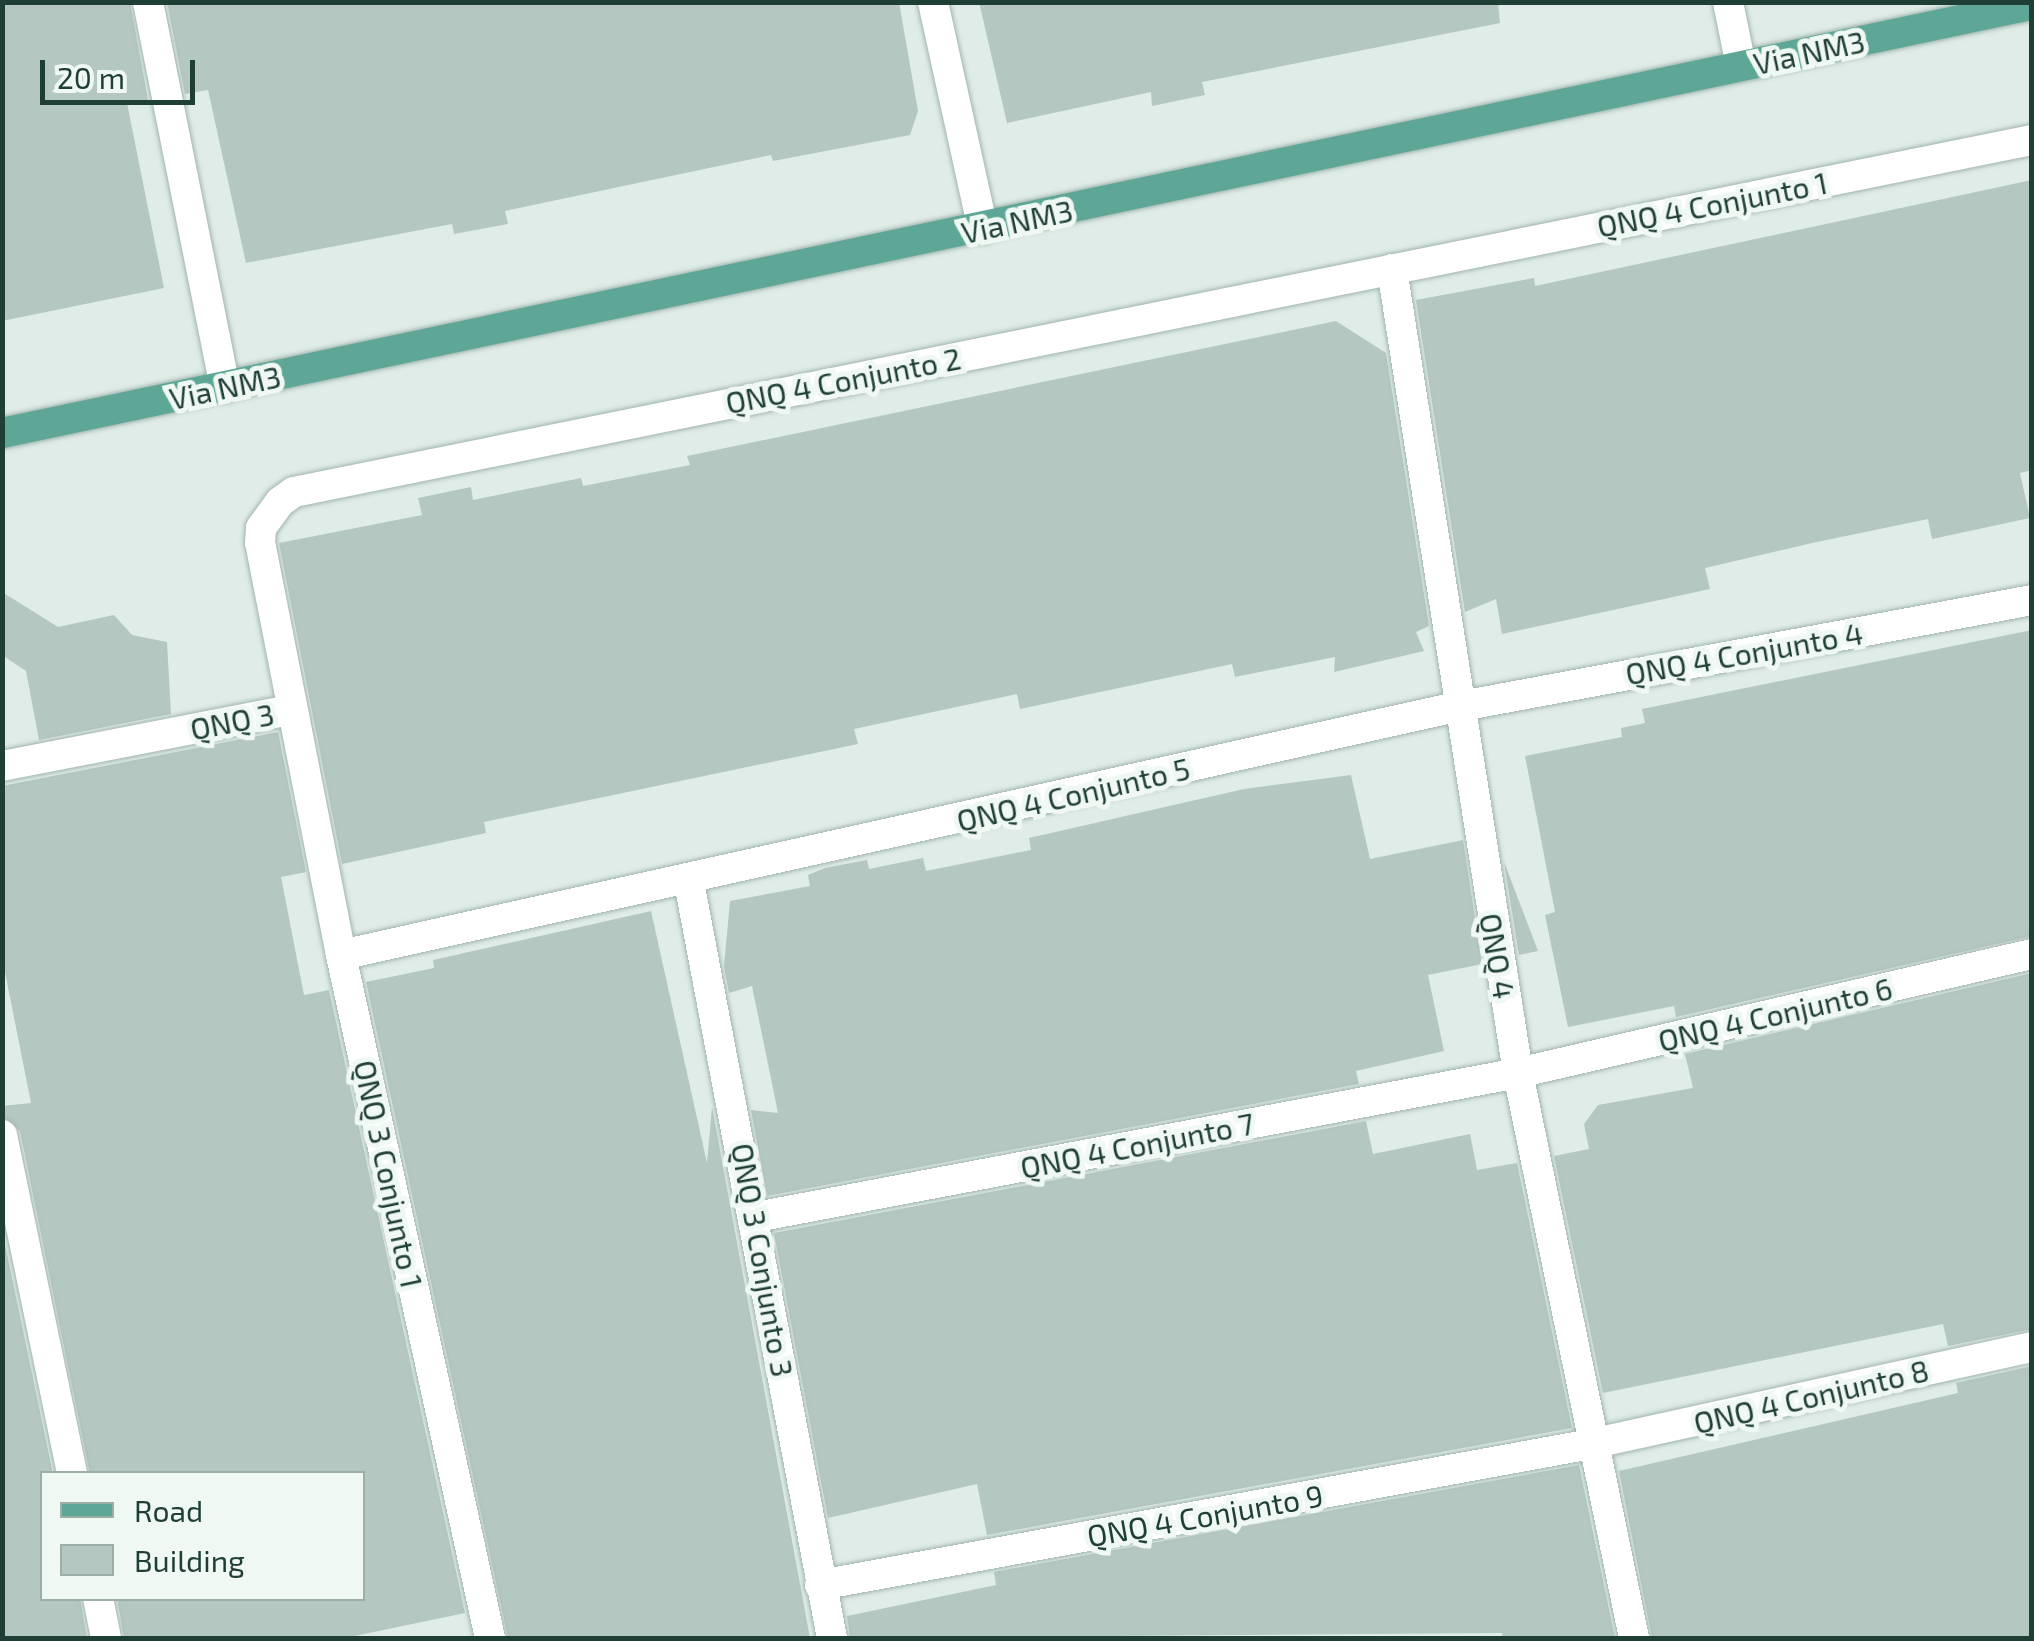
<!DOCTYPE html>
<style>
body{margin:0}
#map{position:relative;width:2034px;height:1641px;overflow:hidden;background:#dfece7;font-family:"Exo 2",sans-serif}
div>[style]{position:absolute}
.building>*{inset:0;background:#b4c7c0}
.roads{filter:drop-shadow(0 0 2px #a1b4ae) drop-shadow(0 0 2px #a1b4ae)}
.minor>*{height:30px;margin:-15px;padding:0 15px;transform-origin:15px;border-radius:15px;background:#fff}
.major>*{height:30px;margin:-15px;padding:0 15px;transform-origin:15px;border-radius:15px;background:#5ea796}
span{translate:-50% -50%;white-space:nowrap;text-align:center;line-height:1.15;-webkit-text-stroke:10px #f0f8f4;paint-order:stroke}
.street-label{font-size:30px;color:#1e3e36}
.frame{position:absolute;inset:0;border:5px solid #1e3e36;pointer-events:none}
.legend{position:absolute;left:40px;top:1471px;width:325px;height:130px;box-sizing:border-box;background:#f0f8f4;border:2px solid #9caea8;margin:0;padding:12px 18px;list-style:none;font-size:30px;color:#1e3e36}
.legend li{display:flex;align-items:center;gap:20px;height:50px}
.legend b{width:50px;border:2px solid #9caea8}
.scale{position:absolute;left:40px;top:60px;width:155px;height:45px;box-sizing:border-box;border:5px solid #1e3e36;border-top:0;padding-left:12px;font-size:30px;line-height:35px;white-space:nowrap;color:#1e3e36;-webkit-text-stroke:8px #f0f8f4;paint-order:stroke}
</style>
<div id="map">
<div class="building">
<i style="clip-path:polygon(2px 2px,130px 2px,148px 100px,127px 103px,164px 288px,2px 321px)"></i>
<i style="clip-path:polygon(167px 2px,899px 2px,918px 111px,910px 135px,773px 161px,771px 155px,505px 211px,508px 224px,454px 234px,452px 224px,246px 263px,208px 90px,185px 94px)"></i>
<i style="clip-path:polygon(979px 2px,1498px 2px,1500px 23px,1202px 82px,1205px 95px,1152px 106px,1151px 92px,1007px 123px)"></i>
<i style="clip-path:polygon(2032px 180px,2032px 470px,2020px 473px,2030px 518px,1932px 539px,1928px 519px,1812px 543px,1705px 568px,1710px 589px,1502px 634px,1496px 599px,1465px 612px,1416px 300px,1534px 278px,1535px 286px)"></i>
<i style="clip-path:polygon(1336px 321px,1386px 353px,1429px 626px,1416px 632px,1424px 651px,1334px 672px,1335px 657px,1235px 677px,1232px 664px,1020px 709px,1017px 694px,854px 729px,858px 744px,484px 822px,486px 833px,342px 864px,279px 543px,422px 515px,418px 498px,471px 487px,473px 500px,581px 478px,583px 486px,690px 465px,687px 456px)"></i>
<i style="clip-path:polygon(2px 592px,58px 627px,114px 615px,132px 635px,167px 642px,171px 714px,39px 740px,26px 671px,2px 655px)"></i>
<i style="clip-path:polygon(2032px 630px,2032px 936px,1676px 1017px,1674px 1006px,1568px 1027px,1545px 915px,1555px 912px,1525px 756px,1622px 737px,1621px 728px,1645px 723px,1642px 709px)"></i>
<i style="clip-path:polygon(278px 732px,306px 872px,281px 877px,304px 995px,329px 990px,465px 1613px,345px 1638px,124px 1638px,117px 1598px,362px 1598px,362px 1474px,90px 1474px,20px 1131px,2px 1117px,2px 1106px,31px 1103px,2px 957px,2px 786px)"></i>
<i style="clip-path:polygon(1351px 775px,1370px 859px,1463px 840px,1482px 964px,1428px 975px,1444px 1051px,1356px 1071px,1359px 1084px,767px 1196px,751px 1110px,778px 1113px,752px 986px,729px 993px,724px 966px,730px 901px,810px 886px,808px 875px,825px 868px,867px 860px,869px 869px,923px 858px,926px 871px,1031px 850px,1029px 838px,1244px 789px)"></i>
<i style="clip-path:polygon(1504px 862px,1538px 951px,1519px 955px)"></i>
<i style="clip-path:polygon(651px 911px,707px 1163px,712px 1107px,810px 1638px,508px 1638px,366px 982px,434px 968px,433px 960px)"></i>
<i style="clip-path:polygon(2032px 973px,2032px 1329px,1948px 1346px,1943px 1324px,1603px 1393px,1554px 1156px,1589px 1149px,1584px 1124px,1598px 1105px,1693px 1088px,1685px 1054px)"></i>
<i style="clip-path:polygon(1366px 1121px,1373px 1154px,1470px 1134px,1477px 1170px,1517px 1163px,1572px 1428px,987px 1535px,977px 1484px,828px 1518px,774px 1233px)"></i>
<i style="clip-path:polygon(2px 1230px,53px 1474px,42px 1474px,42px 1598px,80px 1598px,87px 1638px,2px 1638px)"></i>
<i style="clip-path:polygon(2032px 1366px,2032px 1638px,1652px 1638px,1619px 1471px,1958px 1393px,1956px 1383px)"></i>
<i style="clip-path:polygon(1579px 1465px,1615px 1638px,1503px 1638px,1502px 1633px,850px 1638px,847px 1616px,996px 1585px,994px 1572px)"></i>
</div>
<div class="roads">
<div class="minor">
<i style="left:148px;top:2px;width:393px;rotate:78.7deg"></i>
<i style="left:933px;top:2px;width:232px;rotate:77.6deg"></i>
<i style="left:1728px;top:2px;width:65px;rotate:78.5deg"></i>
<i style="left:1392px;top:269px;width:814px;rotate:81.09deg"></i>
<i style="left:1518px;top:1073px;width:577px;rotate:78.4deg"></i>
<i style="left:2px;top:766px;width:294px;rotate:-11deg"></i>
<i style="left:689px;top:882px;width:769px;rotate:79.29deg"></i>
<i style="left:341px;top:955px;width:1142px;rotate:-12.54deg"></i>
<i style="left:1456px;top:707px;width:586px;rotate:-10.52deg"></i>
<i style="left:2px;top:1135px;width:346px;rotate:78.3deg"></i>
<i style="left:756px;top:1217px;width:775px;rotate:-10.7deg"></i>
<i style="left:1518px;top:1073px;width:528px;rotate:-13.04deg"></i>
<i style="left:820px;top:1585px;width:784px;rotate:-10.36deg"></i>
<i style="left:1591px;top:1444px;width:452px;rotate:-12.4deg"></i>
<i style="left:98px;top:1598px;width:41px;rotate:78.7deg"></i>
<i style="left:490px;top:1638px;width:699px;rotate:-102.31deg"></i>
<i style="left:341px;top:955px;width:420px;rotate:-101.1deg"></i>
<i style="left:260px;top:543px;width:15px;rotate:-86deg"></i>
<i style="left:261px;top:528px;width:32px;rotate:-54deg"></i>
<i style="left:280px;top:502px;width:17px;rotate:-36deg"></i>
<i style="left:294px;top:492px;width:1773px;rotate:-11.45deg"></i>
</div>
<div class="major">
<i style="left:2px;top:433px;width:2075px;rotate:-11.91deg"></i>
</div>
</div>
<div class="street-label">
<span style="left:1809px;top:52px;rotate:-12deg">Via NM3</span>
<span style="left:1712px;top:204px;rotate:-11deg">QNQ 4 Conjunto 1</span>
<span style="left:1017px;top:221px;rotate:-12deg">Via NM3</span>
<span style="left:843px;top:380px;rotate:-11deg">QNQ 4 Conjunto 2</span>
<span style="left:225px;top:387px;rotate:-12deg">Via NM3</span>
<span style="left:1744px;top:653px;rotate:-10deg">QNQ 4 Conjunto 4</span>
<span style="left:232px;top:721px;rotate:-11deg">QNQ 3</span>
<span style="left:1073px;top:794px;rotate:-13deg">QNQ 4 Conjunto 5</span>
<span style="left:1498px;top:956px;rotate:80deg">QNQ 4</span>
<span style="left:1775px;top:1014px;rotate:-13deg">QNQ 4 Conjunto 6</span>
<span style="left:1137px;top:1145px;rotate:-11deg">QNQ 4 Conjunto 7</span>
<span style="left:389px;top:1174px;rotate:78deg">QNQ 3 Conjunto 1</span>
<span style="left:763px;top:1260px;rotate:80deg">QNQ 3 Conjunto 3</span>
<span style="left:1811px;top:1396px;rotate:-13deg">QNQ 4 Conjunto 8</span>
<span style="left:1205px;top:1515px;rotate:-10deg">QNQ 4 Conjunto 9</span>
</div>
<div class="frame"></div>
<ul class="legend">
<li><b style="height:12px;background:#5ea796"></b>Road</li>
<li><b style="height:28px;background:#b4c7c0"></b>Building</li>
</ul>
<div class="scale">20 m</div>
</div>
